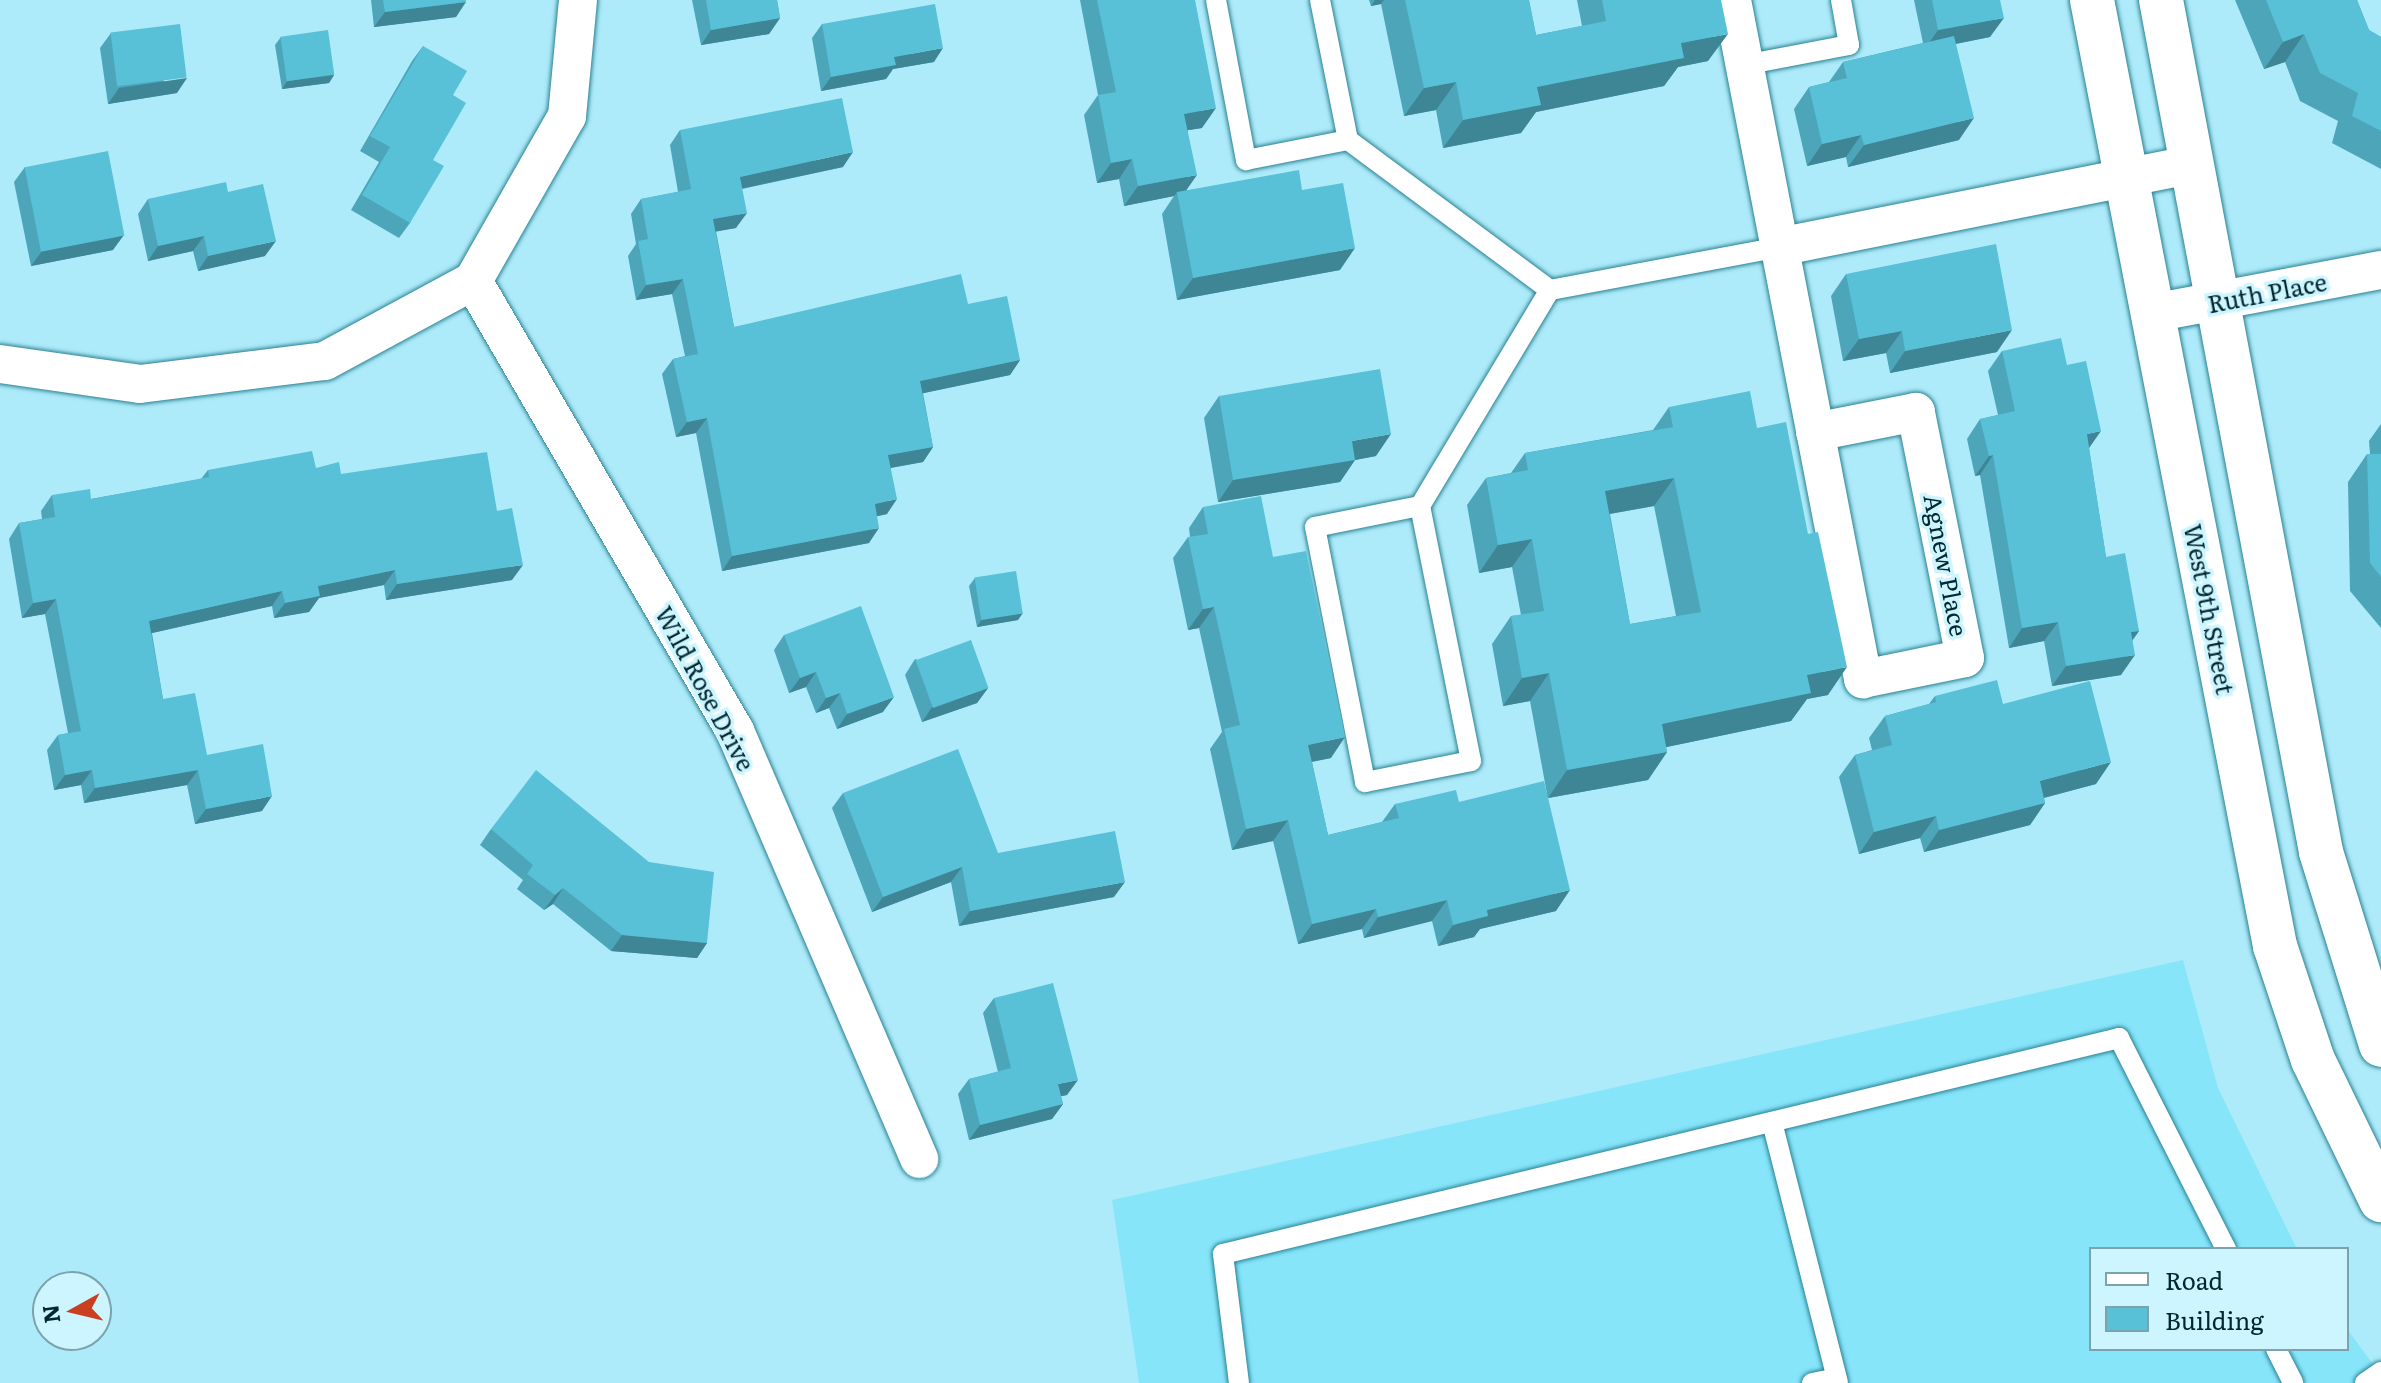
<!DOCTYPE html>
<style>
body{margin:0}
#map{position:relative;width:2381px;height:1383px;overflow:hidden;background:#aeebfa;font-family:Literata,serif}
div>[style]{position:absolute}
.built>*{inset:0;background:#87e5fa}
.roads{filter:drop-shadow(0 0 2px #288294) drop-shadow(0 0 2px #288294)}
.service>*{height:20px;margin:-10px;padding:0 10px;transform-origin:10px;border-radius:10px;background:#fff}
.minor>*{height:38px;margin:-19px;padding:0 19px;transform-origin:19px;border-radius:19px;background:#fff}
.tertiary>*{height:44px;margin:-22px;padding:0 22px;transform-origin:22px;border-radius:22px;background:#fff}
.wall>*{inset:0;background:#4ca5b9}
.shaded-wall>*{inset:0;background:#3e8696}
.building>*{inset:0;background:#58c0d7;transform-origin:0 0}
span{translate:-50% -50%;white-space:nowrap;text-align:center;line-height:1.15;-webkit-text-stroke:7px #cdf5ff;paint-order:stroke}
.street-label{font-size:24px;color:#01272f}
.legend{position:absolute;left:2089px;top:1247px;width:260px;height:104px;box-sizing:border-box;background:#cdf5ff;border:2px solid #7ba3ac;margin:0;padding:10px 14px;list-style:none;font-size:24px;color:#01272f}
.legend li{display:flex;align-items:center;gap:16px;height:40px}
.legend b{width:40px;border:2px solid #7ba3ac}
.north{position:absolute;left:32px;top:1271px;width:80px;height:80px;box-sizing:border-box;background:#cdf5ff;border:2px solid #7ba3ac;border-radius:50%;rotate:262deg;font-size:22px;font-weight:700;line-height:32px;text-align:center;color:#01272f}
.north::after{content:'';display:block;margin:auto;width:28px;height:36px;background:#c93f1f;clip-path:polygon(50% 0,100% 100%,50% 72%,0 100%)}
</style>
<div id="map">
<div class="built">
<i style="clip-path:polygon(2183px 960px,2218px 1088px,2297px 1249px,2091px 1249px,2091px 1349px,2347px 1349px,2347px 1329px,2381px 1375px,2381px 1383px,1139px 1383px,1112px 1200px)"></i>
</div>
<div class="roads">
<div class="service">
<i style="left:1216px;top:0;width:163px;rotate:79.4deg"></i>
<i style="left:1246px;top:160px;width:104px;rotate:-11.1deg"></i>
<i style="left:1320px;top:0;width:143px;rotate:78.7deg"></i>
<i style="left:1348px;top:140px;width:252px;rotate:36.6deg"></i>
<i style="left:1550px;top:290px;width:233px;rotate:-10.6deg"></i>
<i style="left:1744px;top:65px;width:107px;rotate:-10.8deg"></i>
<i style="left:1849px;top:45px;width:46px;rotate:-100.1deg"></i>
<i style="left:1420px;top:506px;width:107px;rotate:168.7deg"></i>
<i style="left:1315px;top:527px;width:260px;rotate:78.9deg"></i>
<i style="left:1365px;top:782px;width:108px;rotate:-11.2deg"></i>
<i style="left:1471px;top:761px;width:260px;rotate:-101.3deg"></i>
<i style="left:1420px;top:506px;width:252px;rotate:-59deg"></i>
<i style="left:1772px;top:1122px;width:269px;rotate:75.8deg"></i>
<i style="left:2276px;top:1349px;width:38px;rotate:63deg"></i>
<i style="left:1239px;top:1383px;width:130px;rotate:-97.1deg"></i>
<i style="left:1223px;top:1254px;width:922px;rotate:-13.55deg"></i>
<i style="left:2119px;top:1038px;width:237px;rotate:63.1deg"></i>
<i style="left:1812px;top:1383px;width:25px;rotate:-11deg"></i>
<i style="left:2365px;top:1383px;width:19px;rotate:-35deg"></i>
</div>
<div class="minor">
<i style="left:578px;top:0;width:117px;rotate:95.4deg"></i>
<i style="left:567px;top:116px;width:190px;rotate:119.7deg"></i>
<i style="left:473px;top:281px;width:521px;rotate:59.79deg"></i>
<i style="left:735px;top:731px;width:466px;rotate:66.7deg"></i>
<i style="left:1732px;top:0;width:692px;rotate:79.08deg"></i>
<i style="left:1863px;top:679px;width:104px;rotate:-11.6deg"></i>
<i style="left:1965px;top:658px;width:251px;rotate:-101.3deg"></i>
<i style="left:1916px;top:412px;width:103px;rotate:168.8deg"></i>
<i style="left:1779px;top:247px;width:418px;rotate:-11.3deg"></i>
<i style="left:2153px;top:313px;width:232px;rotate:-10.7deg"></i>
<i style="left:0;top:364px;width:141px;rotate:8.1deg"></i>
<i style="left:140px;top:384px;width:186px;rotate:-7.1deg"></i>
<i style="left:325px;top:361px;width:168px;rotate:-28.4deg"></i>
</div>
<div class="tertiary">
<i style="left:2092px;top:0;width:964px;rotate:79.05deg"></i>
<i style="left:2275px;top:946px;width:120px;rotate:71.6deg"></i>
<i style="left:2313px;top:1060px;width:156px;rotate:64.1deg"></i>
<i style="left:2161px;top:0;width:867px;rotate:79.36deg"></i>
<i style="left:2321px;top:852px;width:202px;rotate:72.7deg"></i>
</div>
</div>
<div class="wall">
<i style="clip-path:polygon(371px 0,466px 0,456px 17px,374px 27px)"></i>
<i style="clip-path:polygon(692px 0,777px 0,780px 18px,769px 34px,701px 45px)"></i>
<i style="clip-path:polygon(1080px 0,1195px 0,1202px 128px,1188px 130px,1186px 190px,1302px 190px,1340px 270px,1177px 300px,1162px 214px,1174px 196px,1124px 206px,1119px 179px,1097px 183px,1084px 115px,1098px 95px)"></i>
<i style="clip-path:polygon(1369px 0,1529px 0,1536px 35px,1582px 26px,1577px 0,1721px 0,1708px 61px,1678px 67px,1664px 86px,1536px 112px,1521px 133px,1443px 148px,1436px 110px,1404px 116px,1381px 4px,1371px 6px)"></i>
<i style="clip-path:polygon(1914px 0,2000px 0,1990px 37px,1956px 44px,1959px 140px,1848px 167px,1846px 157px,1807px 166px,1794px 109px,1809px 87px,1829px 82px,1843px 62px,1923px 43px)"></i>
<i style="clip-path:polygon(2235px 0,2357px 0,2369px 30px,2381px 37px,2381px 169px,2332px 143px,2338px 121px,2300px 101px,2285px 62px,2264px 69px)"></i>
<i style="clip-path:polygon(822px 24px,934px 62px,893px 69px,886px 79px,821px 91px,812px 38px)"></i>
<i style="clip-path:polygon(111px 33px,177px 93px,108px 104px,100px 48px)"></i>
<i style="clip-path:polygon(281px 37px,334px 75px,329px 83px,282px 89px,275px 45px)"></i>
<i style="clip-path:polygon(423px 46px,453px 95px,433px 160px,410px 223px,399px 238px,351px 210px,379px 162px,360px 151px,412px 61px)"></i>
<i style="clip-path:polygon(680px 130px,843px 167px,742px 189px,736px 228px,716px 231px,734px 327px,968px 304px,1020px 360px,1010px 375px,923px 393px,933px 447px,923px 462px,891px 468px,887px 514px,877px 516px,869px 543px,722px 571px,696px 433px,676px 437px,662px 374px,673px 359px,685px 356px,672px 294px,636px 300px,628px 256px,636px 244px,631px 214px,641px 199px,678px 192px,670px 145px)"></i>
<i style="clip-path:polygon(25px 167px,113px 250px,31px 266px,14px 182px)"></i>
<i style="clip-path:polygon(228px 192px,265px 256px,198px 271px,193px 251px,148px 261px,138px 214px,148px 199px)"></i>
<i style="clip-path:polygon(1846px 274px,1997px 352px,1890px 373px,1886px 353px,1843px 361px,1831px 296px)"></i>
<i style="clip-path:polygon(2002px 351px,2067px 365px,2089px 449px,2106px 557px,2139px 631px,2132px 640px,2121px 675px,2052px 686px,2044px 641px,2009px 648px,1980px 475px,1975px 476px,1967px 439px,1980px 419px,1998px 415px,1988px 371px)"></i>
<i style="clip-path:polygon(1219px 396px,1376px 456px,1355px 460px,1340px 482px,1218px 502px,1204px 418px)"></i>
<i style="clip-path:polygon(evenodd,1669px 407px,1757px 428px,1828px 695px,1807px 699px,1791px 721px,1666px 747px,1667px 752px,1648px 780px,1548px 798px,1556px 911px,1480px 929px,1474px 937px,1438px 946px,1432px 921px,1364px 938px,1362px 929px,1298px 944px,1273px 841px,1232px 850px,1210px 749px,1222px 732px,1199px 628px,1188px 630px,1173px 558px,1188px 537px,1190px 537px,1189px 528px,1203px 507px,1273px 557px,1331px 758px,1312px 762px,1328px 835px,1382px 822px,1395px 804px,1459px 802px,1547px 794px,1530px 701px,1503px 706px,1492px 644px,1511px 616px,1521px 615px,1512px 567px,1479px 573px,1467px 505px,1486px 478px,1511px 473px,1525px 453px,1653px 430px,1669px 407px,1654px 506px,1676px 616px,1630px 624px,1610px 514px,1654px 506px)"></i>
<i style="clip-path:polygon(2381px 424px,2381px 628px,2350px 591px,2348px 482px,2367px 454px,2370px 454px,2369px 441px)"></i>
<i style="clip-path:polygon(316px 468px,497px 511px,512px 580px,386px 600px,384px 585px,319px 598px,309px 612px,274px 618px,272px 606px,152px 633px,163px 699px,207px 755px,262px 811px,195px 824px,187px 785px,84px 803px,81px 785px,54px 790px,47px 750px,58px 735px,68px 733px,45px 614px,22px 618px,9px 539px,19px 523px,42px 519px,41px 511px,52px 495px,91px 499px,201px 479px,208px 470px)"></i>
<i style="clip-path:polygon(975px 578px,1018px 620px,977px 627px,969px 586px)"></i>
<i style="clip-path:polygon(784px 635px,883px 712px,837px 729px,829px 708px,816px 713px,806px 687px,789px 693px,774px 650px)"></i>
<i style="clip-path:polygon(915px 659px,988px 688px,977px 703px,922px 722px,905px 675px)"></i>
<i style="clip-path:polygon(1935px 696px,2003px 704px,2096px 784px,2044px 798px,2045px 803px,2030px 825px,1924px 852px,1920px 838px,1859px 854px,1839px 777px,1855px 755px,1872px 750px,1869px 738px,1885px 716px,1929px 704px)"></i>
<i style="clip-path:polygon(843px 793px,998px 853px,1114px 897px,959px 926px,951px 882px,872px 912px,832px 808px)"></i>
<i style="clip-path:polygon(491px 829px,707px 943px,697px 958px,611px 951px,553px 904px,544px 910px,517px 889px,523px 880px,480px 845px)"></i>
<i style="clip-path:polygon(994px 998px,1067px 1095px,1061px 1096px,1063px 1104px,1052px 1119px,969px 1140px,958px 1094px,969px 1079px,998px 1072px,983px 1013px)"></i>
</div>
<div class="shaded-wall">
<i style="clip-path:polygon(1375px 0,1384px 0,1381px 4px,1371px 6px)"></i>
<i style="clip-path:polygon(466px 2px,456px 17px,374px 27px,385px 12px)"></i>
<i style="clip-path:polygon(780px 18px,769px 34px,701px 45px,711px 30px)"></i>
<i style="clip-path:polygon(2004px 18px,1990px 37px,1924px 50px,1938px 30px)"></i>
<i style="clip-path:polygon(1728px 34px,1708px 61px,1678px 67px,1664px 86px,1536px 112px,1521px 133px,1443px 148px,1463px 120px,1537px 87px,1681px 43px)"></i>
<i style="clip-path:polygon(2304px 34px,2285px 62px,2264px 69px,2283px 42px)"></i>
<i style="clip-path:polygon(943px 48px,934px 62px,893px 69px,886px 79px,821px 91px,831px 77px,894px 57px)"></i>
<i style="clip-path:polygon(334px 75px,329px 83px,282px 89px,287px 81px)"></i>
<i style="clip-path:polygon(187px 78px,177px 93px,108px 104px,119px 88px)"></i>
<i style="clip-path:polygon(1456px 82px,1436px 110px,1404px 116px,1424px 88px)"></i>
<i style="clip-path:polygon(1216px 108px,1202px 128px,1170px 133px,1184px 114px)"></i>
<i style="clip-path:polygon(1974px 118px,1959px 140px,1848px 167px,1864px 145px)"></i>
<i style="clip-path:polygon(1861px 135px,1846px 157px,1807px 166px,1822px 144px)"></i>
<i style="clip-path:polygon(853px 152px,843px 167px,730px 191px,740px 177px)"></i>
<i style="clip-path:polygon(1132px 159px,1119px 179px,1097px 183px,1111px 163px)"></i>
<i style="clip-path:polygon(1197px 175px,1183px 195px,1177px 192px,1174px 196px,1124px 206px,1138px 186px)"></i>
<i style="clip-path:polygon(747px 213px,736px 228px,703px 234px,713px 219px)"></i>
<i style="clip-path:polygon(124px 235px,113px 250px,31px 266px,42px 251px)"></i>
<i style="clip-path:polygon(204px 236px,193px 251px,148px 261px,158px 246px)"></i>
<i style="clip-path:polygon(276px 241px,265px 256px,198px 271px,208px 256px)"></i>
<i style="clip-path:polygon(1355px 248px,1340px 270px,1177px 300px,1193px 278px)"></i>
<i style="clip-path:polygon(683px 279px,672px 294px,636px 300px,646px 285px)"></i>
<i style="clip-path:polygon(2012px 330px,1997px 352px,1890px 373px,1905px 351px)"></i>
<i style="clip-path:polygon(1902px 331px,1886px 353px,1843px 361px,1859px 339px)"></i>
<i style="clip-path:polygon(1020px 360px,1010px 375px,910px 396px,920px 381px)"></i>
<i style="clip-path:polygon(707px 418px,696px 433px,676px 437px,687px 422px)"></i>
<i style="clip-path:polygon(2101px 431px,2087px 451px,2087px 434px)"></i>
<i style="clip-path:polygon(1391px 434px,1376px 456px,1355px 460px,1340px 482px,1218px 502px,1233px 480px,1352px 441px)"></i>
<i style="clip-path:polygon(933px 447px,923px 462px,878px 470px,888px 455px)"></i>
<i style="clip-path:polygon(1993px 455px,1980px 475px,1975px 476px,1989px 456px)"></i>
<i style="clip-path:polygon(1674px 478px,1654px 506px,1586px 518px,1605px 491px)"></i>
<i style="clip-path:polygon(897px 499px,887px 514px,865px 519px,875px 504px)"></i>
<i style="clip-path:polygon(879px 528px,869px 543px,722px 571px,732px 556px)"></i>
<i style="clip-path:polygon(1532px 539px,1512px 567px,1479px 573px,1498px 545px)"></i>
<i style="clip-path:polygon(523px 565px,512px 580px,386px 600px,397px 584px)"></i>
<i style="clip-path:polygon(395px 570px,384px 585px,319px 598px,309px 612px,274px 618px,285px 603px,318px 586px)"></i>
<i style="clip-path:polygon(282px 591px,272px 606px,139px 636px,149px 621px)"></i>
<i style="clip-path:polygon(56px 599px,45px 614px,22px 618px,33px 603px)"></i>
<i style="clip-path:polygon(1214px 607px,1199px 628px,1188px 630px,1203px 609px)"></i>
<i style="clip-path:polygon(1023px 613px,1018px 620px,977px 627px,982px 619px)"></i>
<i style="clip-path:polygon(2058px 622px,2044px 641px,2009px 648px,2022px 628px)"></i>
<i style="clip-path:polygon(2139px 631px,2125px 651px,2131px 632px)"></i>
<i style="clip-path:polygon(2135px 655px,2121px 675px,2052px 686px,2066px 666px)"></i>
<i style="clip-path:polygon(1847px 667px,1828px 695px,1807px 699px,1791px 721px,1643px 752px,1662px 724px,1807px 675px)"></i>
<i style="clip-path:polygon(816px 672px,806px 687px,789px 693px,800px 678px)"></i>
<i style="clip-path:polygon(1549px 673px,1530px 701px,1503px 706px,1522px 678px)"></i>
<i style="clip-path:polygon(988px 688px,977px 703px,922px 722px,932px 707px)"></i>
<i style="clip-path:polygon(840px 693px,829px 708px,816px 713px,826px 698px)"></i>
<i style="clip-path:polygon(894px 697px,883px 712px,837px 729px,847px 714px)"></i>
<i style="clip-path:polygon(1345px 737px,1331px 758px,1294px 765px,1308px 745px)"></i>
<i style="clip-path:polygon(1667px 752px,1648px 780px,1548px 798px,1567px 770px)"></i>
<i style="clip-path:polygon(2111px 762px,2096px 784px,2024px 803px,2040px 781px)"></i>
<i style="clip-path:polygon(92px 770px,81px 785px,54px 790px,65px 775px)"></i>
<i style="clip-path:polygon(198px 770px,187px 785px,84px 803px,95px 788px)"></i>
<i style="clip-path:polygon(272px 796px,262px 811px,195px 824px,206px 809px)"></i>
<i style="clip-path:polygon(2045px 803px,2030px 825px,1924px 852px,1939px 830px)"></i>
<i style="clip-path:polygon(1936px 816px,1920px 838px,1859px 854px,1874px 832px)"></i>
<i style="clip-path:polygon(1288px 820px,1273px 841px,1232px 850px,1246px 829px)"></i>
<i style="clip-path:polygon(962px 867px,951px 882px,872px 912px,883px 897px)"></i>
<i style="clip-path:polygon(1125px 882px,1114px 897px,959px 926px,970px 911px)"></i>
<i style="clip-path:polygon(563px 888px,553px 904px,544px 910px,555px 895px)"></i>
<i style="clip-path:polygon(1570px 890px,1556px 911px,1480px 929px,1474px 937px,1438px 946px,1453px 925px,1487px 910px)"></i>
<i style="clip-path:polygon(1447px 900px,1432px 921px,1364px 938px,1378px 917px)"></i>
<i style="clip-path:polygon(1376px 909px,1362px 929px,1298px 944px,1312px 924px)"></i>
<i style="clip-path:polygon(622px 935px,707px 943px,697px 958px,611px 951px)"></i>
<i style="clip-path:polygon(1078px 1080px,1067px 1095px,1047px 1099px,1058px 1084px)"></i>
<i style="clip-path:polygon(1063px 1104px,1052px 1119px,969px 1140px,980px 1125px)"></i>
</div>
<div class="building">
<i style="clip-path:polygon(383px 0,466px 0,466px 2px,385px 12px)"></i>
<i style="clip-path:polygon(706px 0,777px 0,780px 18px,711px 30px)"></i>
<i style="clip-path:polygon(1097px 0,1195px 0,1216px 108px,1184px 114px,1197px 175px,1138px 186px,1132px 159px,1111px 163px,1098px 95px,1116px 92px)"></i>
<i style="clip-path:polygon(1405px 0,1529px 0,1536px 35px,1606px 21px,1602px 0,1721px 0,1728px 34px,1681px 43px,1684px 58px,1537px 87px,1541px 105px,1463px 120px,1456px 82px,1424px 88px)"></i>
<i style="clip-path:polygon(1932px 0,2000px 0,2004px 18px,1938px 30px)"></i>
<i style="clip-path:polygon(2266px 0,2357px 0,2369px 30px,2381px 37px,2381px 131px,2352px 116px,2358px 93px,2320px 73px,2304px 34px,2283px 42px)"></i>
<i style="clip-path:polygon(935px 4px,943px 48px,894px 57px,896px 65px,831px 77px,822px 24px)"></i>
<i style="left:180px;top:24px;width:54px;height:70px;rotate:83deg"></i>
<i style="left:328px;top:30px;width:45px;height:48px;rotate:82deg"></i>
<i style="clip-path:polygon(1954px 36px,1974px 118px,1864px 145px,1861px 135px,1822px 144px,1809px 87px,1847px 78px,1843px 62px)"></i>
<i style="clip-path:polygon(423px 46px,467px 71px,453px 95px,466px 103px,433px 160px,444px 166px,410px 223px,362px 195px,390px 147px,370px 136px)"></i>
<i style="clip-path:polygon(842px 98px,853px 152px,740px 177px,747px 213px,713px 219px,734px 327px,961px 274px,968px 304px,1007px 296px,1020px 360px,920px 381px,933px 447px,888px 455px,897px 499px,875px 504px,879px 528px,732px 556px,707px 418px,687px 422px,673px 359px,698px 354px,683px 279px,646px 285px,638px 241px,648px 239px,641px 199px,691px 189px,680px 130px)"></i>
<i style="left:108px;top:151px;width:86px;height:85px;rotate:79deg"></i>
<i style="clip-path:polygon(1299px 170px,1302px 190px,1343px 183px,1355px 248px,1193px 278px,1177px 192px)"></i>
<i style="clip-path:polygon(226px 182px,228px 192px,263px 184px,276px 241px,208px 256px,204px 236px,158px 246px,148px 199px)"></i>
<i style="clip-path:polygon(1996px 244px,2012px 330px,1905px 351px,1902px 331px,1859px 339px,1846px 274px)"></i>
<i style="clip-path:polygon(2061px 338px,2067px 365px,2086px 361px,2101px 431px,2087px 434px,2106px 557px,2125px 553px,2139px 631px,2131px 632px,2135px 655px,2066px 666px,2058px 622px,2022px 628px,1993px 455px,1989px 456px,1980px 419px,2015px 411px,2002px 351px)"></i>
<i style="clip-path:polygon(1380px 369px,1391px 434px,1352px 441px,1355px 460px,1233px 480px,1219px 396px)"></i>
<i style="clip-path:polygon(evenodd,1750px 391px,1757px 428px,1786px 422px,1808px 534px,1818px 532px,1847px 667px,1807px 675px,1811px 693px,1662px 724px,1667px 752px,1567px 770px,1549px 673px,1522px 678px,1511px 616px,1544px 611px,1532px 539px,1498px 545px,1486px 478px,1528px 470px,1525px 453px,1673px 427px,1669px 407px,1750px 391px,1674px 478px,1701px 612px,1630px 624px,1605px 491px,1674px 478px)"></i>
<i style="clip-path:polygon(312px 451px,316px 468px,339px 462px,341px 474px,487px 452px,497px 511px,512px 508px,523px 565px,397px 584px,395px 570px,318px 586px,320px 596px,285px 603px,282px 591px,149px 621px,163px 699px,195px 693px,207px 755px,263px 744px,272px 796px,206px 809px,198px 770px,95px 788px,92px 770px,65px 775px,58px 735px,81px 731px,56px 599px,33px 603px,19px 523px,55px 517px,52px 495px,90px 489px,91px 499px,209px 477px,208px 470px)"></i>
<i style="clip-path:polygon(2367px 454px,2381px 454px,2381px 577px,2370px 563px)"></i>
<i style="clip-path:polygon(1261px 496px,1273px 557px,1306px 551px,1345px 737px,1308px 745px,1328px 835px,1399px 818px,1395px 804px,1456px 790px,1459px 802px,1544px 781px,1570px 890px,1487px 910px,1488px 916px,1453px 925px,1447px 900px,1378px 917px,1376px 909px,1312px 924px,1288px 820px,1246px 829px,1224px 729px,1240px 725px,1214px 607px,1203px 609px,1188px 537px,1208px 534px,1203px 507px)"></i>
<i style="left:1016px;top:571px;width:43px;height:42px;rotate:81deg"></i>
<i style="clip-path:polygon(861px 606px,894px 697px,847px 714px,840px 693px,826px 698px,816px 672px,800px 678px,784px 635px)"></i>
<i style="left:971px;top:640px;width:51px;height:59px;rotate:70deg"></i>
<i style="clip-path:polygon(1997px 680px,2003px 704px,2090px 681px,2111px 762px,2040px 781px,2045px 803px,1939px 830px,1936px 816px,1874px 832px,1855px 755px,1892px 745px,1885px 716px,1936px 702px,1935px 696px)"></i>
<i style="clip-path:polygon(958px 749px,998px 853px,1115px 831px,1125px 882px,970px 911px,962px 867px,883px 897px,843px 793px)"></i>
<i style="clip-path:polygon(536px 770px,649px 862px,714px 872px,707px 943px,622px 935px,563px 888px,555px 895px,527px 874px,533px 865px,491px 829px)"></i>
<i style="clip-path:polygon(1053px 983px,1078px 1080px,1058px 1084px,1063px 1104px,980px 1125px,969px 1079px,1011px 1068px,994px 998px)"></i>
</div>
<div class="street-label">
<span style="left:2267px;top:292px;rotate:-11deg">Ruth Place</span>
<span style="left:1947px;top:565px;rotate:79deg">Agnew Place</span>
<span style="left:2210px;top:609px;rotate:79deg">West 9th Street</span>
<span style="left:706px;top:688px;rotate:62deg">Wild Rose Drive</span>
</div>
<ul class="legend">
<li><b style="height:10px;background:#fff"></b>Road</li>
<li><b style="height:22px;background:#58c0d7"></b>Building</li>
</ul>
<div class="north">N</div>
</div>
